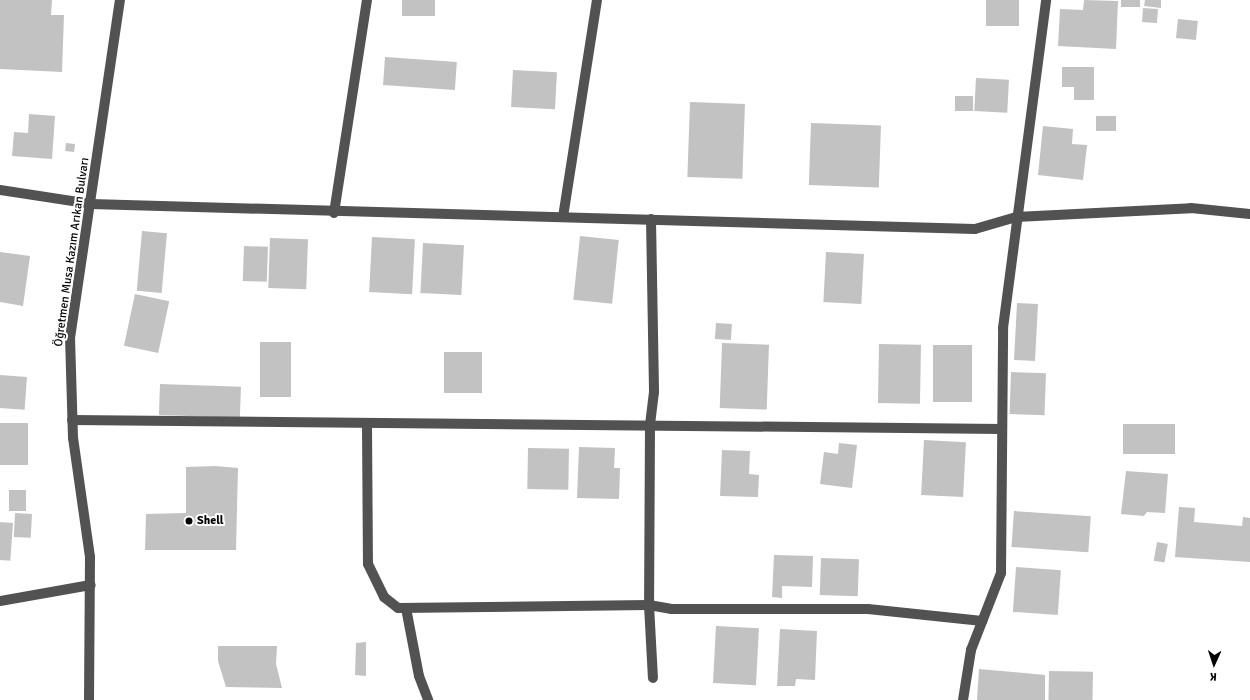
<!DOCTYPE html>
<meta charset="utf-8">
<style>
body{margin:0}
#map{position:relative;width:1250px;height:700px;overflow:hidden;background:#fff;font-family:Signika,sans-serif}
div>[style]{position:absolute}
.building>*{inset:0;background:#c2c2c2;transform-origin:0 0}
.minor>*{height:10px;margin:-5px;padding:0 5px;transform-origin:5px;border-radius:5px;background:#525252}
.dots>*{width:11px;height:11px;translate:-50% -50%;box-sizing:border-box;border:2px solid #fff;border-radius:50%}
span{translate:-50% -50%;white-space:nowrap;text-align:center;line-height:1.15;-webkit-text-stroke:4px #fff;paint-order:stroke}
.street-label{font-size:12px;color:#000}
.poi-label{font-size:12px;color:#000;font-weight:700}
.left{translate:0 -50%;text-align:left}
.north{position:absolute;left:1194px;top:644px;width:40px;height:40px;-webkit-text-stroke:3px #fff;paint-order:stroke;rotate:183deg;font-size:11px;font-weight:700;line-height:16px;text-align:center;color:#000}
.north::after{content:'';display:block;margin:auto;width:14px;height:18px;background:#000;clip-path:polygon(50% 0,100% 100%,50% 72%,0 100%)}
</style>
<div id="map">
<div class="building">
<i style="clip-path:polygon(0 0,52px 0,51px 15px,64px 15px,62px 72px,0 69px)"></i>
<i style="left:402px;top:0;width:33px;height:16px"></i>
<i style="left:986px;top:0;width:33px;height:26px"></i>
<i style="clip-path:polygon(1084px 0,1118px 1px,1116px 49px,1058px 46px,1060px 9px,1083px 10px)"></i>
<i style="left:1121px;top:0;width:19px;height:7px"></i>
<i style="clip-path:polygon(1145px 0,1161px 0,1161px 8px,1144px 6px)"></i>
<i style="left:1143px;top:8px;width:15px;height:14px;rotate:4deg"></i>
<i style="left:1178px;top:19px;width:20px;height:19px;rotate:6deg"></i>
<i style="left:385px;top:57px;width:72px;height:28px;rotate:4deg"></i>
<i style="clip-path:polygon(1062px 67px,1094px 67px,1094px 100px,1074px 100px,1074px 87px,1062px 87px)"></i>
<i style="left:513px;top:70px;width:44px;height:37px;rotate:3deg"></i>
<i style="left:976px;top:78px;width:33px;height:33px;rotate:3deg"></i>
<i style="left:955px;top:96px;width:18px;height:15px"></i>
<i style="left:690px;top:102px;width:55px;height:75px;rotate:2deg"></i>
<i style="clip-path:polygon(29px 114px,55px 116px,52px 159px,12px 156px,14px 132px,28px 133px)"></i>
<i style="left:1096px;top:116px;width:20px;height:15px"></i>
<i style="left:811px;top:123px;width:70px;height:62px;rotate:2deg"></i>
<i style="clip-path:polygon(1043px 126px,1073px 129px,1072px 144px,1087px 145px,1083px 180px,1038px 175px)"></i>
<i style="left:66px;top:143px;width:9px;height:8px;rotate:6deg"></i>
<i style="left:142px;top:231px;width:25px;height:60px;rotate:5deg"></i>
<i style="left:580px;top:236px;width:39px;height:64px;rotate:6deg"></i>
<i style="left:372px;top:237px;width:43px;height:55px;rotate:3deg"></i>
<i style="left:270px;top:238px;width:38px;height:50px;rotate:2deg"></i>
<i style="left:423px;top:243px;width:41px;height:50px;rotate:3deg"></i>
<i style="left:244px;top:246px;width:24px;height:35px;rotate:2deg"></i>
<i style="clip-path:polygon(0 252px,30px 256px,23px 306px,0 302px)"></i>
<i style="left:826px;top:252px;width:38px;height:50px;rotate:3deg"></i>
<i style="left:135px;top:294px;width:35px;height:53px;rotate:12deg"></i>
<i style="left:1017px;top:303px;width:21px;height:57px;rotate:3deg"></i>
<i style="left:716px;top:323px;width:16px;height:16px;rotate:4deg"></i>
<i style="left:260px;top:342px;width:31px;height:55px"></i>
<i style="left:722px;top:343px;width:47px;height:65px;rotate:2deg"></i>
<i style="left:879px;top:344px;width:42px;height:59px;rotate:1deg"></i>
<i style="left:933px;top:345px;width:39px;height:57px"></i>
<i style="left:444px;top:352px;width:38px;height:41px"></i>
<i style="left:1011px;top:372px;width:35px;height:42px;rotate:2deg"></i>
<i style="left:0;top:375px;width:27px;height:33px;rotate:4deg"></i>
<i style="left:160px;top:384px;width:81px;height:31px;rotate:2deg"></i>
<i style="left:0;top:423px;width:28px;height:42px"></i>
<i style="left:1123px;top:424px;width:52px;height:30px"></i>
<i style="left:924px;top:440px;width:42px;height:55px;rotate:3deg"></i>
<i style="clip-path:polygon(839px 443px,857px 445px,852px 488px,820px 484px,824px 452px,838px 454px)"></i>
<i style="clip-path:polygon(579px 447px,615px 448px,614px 468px,620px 468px,619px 499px,577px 498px)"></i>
<i style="left:528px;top:448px;width:41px;height:41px;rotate:1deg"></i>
<i style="clip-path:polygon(722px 450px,750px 451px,749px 474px,759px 475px,758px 497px,720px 496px)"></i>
<i style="clip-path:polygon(215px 466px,238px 468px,236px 550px,145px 550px,146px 514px,186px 513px,186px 467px)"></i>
<i style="clip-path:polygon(1126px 471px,1168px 474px,1165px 513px,1147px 512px,1144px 516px,1121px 514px)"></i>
<i style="left:9px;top:490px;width:17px;height:21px"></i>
<i style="clip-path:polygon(1179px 507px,1195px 508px,1194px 522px,1242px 526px,1243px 517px,1250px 518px,1250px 562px,1175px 557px)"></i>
<i style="left:1014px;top:511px;width:77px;height:36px;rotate:4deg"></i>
<i style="left:15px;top:513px;width:17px;height:24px;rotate:3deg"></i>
<i style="left:0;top:522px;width:13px;height:38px;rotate:4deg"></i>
<i style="left:1157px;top:542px;width:11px;height:19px;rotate:10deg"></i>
<i style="clip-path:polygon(774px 555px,813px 556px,812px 587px,782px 586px,782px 598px,772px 597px)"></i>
<i style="left:821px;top:558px;width:38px;height:37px;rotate:2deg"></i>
<i style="left:1016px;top:567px;width:45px;height:45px;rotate:4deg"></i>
<i style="left:716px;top:626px;width:43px;height:57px;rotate:3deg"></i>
<i style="clip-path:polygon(780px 629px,817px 631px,815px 680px,796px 679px,795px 686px,777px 686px)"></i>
<i style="clip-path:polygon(366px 642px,366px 676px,355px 675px,356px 643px)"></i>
<i style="clip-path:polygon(218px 646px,277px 646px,276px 664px,282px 688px,226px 687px,218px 661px)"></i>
<i style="clip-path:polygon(979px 669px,1045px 675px,1045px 700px,977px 700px)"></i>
<i style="left:1049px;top:671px;width:44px;height:29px;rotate:1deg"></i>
</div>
<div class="minor">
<i style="left:0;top:190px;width:92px;rotate:8.7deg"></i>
<i style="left:91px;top:204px;width:884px;rotate:1.62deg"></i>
<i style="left:975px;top:229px;width:43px;rotate:-16.3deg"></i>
<i style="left:1016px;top:217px;width:175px;rotate:-2.9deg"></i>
<i style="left:1191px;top:208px;width:59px;rotate:5.8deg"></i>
<i style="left:334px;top:213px;width:216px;rotate:-81.2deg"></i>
<i style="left:563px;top:217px;width:220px;rotate:-81.1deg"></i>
<i style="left:651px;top:219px;width:173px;rotate:89deg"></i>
<i style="left:654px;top:392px;width:33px;rotate:97deg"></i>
<i style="left:650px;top:425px;width:180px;rotate:90.3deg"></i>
<i style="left:649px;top:605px;width:73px;rotate:86.9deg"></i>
<i style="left:72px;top:420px;width:930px;rotate:0.55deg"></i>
<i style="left:367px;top:426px;width:138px;rotate:89.6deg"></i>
<i style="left:368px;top:564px;width:37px;rotate:64deg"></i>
<i style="left:384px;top:597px;width:18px;rotate:38deg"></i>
<i style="left:398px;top:608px;width:251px;rotate:-0.7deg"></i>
<i style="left:649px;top:605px;width:23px;rotate:10deg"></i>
<i style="left:672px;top:609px;width:196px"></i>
<i style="left:868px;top:609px;width:115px;rotate:6deg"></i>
<i style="left:0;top:601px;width:92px;rotate:-10deg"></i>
<i style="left:406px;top:608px;width:69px;rotate:79.2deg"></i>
<i style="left:419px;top:676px;width:26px;rotate:69deg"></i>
<i style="left:89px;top:700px;width:143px;rotate:-89.6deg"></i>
<i style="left:90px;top:557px;width:120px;rotate:-98.1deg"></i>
<i style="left:73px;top:438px;width:100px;rotate:-91.7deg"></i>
<i style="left:70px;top:338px;width:342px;rotate:-81.6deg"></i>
<i style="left:963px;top:700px;width:51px;rotate:-80.9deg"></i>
<i style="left:971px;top:650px;width:83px;rotate:-68.7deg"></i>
<i style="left:1001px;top:573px;width:245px;rotate:-89.5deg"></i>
<i style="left:1003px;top:328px;width:331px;rotate:-82.5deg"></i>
</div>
<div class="dots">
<i style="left:189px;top:521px;background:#000"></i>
</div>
<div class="street-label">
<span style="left:72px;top:252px;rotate:-82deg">Öğretmen Musa Kazım Arıkan Bulvarı</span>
</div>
<div class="poi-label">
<span class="left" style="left:197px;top:521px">Shell</span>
</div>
<div class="north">K</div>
</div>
